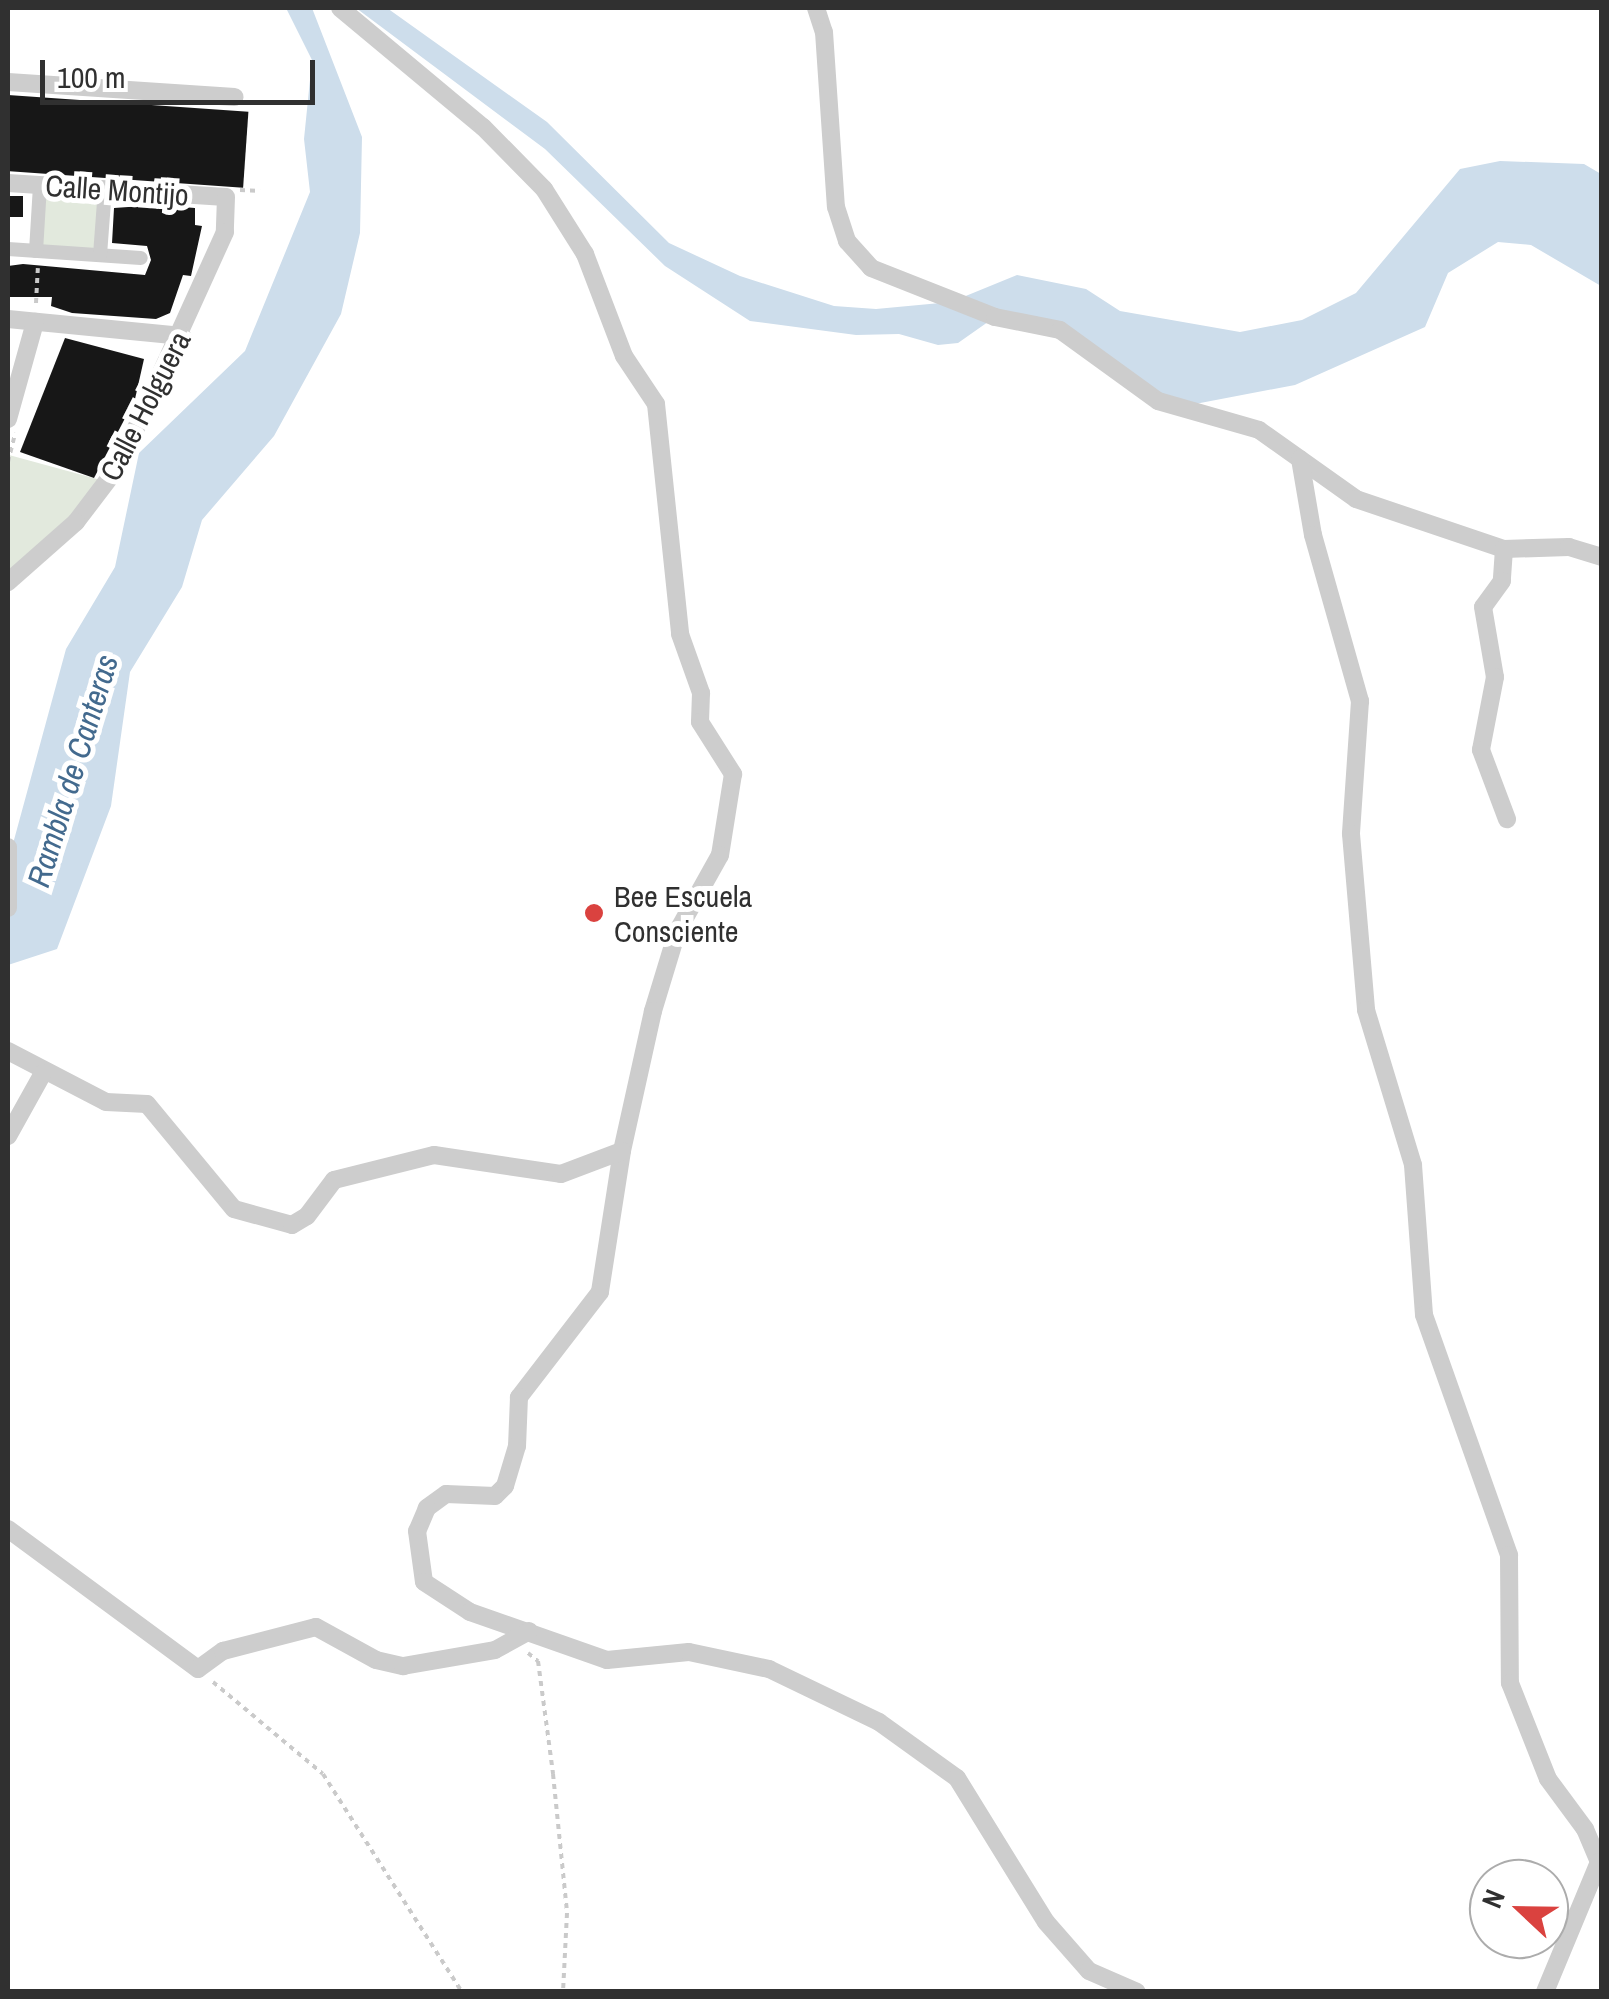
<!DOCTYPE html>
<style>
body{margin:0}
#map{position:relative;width:1609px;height:1999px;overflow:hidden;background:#fff;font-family:"Archivo Narrow",sans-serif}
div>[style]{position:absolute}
.green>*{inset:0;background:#e2e9dd;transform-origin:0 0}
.water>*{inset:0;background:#cdddeb}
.building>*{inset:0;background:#171717;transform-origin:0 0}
.path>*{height:4px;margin-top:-2px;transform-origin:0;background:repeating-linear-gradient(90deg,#cacaca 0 5px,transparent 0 10px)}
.pedestrian>*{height:14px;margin:-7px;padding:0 7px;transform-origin:7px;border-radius:7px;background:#cdcdcd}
.minor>*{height:18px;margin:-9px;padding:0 9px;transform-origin:9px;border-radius:9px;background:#cdcdcd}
.dots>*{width:28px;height:28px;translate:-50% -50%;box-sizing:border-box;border:5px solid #fff;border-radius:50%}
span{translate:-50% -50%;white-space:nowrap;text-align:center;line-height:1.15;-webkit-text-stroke:10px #fff;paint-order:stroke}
.street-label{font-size:30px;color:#303030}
.poi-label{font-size:30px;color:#303030}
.left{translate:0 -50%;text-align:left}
.water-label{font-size:32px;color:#436a8e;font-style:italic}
.frame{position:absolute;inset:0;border:10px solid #303030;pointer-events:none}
.north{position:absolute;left:1469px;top:1859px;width:100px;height:100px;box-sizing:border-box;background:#fff;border:2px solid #acacac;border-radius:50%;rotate:292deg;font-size:28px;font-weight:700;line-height:40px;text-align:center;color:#303030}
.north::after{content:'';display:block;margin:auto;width:35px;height:45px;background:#da423f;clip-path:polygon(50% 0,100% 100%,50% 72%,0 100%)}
.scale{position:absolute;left:40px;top:60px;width:275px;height:45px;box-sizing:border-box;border:5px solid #303030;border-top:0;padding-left:12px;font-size:30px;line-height:35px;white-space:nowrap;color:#303030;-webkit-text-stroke:8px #fff;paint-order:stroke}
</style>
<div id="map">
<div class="green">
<i style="left:40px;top:185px;width:65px;height:66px;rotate:4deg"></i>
<i style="clip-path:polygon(9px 455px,108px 482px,8px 582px,8px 462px)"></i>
</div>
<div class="water">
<i style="clip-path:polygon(286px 8px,312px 8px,362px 137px,360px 233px,341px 314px,274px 436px,202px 520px,182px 587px,130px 672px,111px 806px,57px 949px,8px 965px,8px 862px,66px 649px,115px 567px,139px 453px,245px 351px,310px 192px,304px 139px,312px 60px)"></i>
<i style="clip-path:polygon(356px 8px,387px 8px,547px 122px,669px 243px,740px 276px,834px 306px,876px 309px,951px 302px,1017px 275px,1086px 289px,1120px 311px,1240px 332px,1302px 320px,1356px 293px,1460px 169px,1500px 161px,1584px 164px,1601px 174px,1601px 286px,1531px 245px,1498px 242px,1448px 273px,1425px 327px,1295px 385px,1195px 404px,1162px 394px,1061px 322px,995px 317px,958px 343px,938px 345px,899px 334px,856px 335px,750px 321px,665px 266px,545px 149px)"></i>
</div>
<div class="building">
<i style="left:8px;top:95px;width:241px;height:76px;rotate:4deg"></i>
<i style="left:8px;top:196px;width:15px;height:21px"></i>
<i style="clip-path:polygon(157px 205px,195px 208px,195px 225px,202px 226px,191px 276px,183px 275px,170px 313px,156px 319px,72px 313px,51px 306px,52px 297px,8px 297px,8px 266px,23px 264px,145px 275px,151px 260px,147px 246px,112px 243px,114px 208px)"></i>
<i style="clip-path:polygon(65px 338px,144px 359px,135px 399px,94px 478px,20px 452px)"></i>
</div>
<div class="path">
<i style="left:240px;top:190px;width:20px;rotate:3deg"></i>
<i style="left:36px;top:303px;width:35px;rotate:-87deg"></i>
<i style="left:8px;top:462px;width:30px;rotate:-76deg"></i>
<i style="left:528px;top:1653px;width:13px;rotate:39deg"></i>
<i style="left:538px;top:1661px;width:114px;rotate:82.4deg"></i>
<i style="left:553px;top:1774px;width:140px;rotate:84.2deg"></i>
<i style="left:567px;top:1913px;width:79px;rotate:92.9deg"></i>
<i style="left:213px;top:1682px;width:143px;rotate:39.9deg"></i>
<i style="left:323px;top:1774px;width:259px;rotate:57.5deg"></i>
</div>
<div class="pedestrian">
<i style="left:8px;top:249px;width:133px;rotate:3.9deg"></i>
<i style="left:36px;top:251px;width:66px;rotate:-86.5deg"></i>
<i style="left:100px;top:255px;width:66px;rotate:-85.7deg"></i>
</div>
<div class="minor">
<i style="left:340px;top:8px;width:186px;rotate:39.8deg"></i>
<i style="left:483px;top:127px;width:87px;rotate:45.5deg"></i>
<i style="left:544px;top:189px;width:77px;rotate:57.8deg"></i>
<i style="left:585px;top:254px;width:109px;rotate:69.1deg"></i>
<i style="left:624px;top:356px;width:58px;rotate:56.3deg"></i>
<i style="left:656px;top:404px;width:231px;rotate:84deg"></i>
<i style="left:680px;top:634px;width:63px;rotate:70.4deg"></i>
<i style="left:701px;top:693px;width:29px;rotate:92deg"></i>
<i style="left:700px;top:722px;width:62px;rotate:57.6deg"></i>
<i style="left:733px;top:774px;width:82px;rotate:99.1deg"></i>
<i style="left:720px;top:855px;width:88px;rotate:119.2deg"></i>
<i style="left:677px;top:932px;width:83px;rotate:106.9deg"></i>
<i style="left:653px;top:1011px;width:143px;rotate:102.5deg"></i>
<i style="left:622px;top:1151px;width:143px;rotate:98.9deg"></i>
<i style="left:600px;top:1292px;width:133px;rotate:127.6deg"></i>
<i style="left:519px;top:1397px;width:49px;rotate:92.3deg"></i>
<i style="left:517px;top:1446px;width:42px;rotate:106.7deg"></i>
<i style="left:505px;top:1486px;width:14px;rotate:135deg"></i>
<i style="left:495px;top:1496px;width:49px;rotate:-177.7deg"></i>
<i style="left:446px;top:1494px;width:24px;rotate:144deg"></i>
<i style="left:427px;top:1508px;width:25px;rotate:113deg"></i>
<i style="left:417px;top:1531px;width:51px;rotate:82.2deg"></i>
<i style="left:424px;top:1582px;width:55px;rotate:33.1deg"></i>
<i style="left:470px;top:1612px;width:145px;rotate:19.3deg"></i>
<i style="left:607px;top:1660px;width:82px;rotate:-5.6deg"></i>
<i style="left:689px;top:1652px;width:82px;rotate:12deg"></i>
<i style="left:769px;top:1669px;width:122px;rotate:25.7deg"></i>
<i style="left:879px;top:1722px;width:96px;rotate:35.7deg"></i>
<i style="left:957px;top:1778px;width:169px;rotate:58.3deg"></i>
<i style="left:1046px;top:1922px;width:65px;rotate:48.7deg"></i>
<i style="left:1089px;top:1971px;width:52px;rotate:23.6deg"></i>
<i style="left:816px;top:8px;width:25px;rotate:72deg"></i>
<i style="left:824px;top:32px;width:175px;rotate:86.1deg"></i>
<i style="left:836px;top:207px;width:36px;rotate:72deg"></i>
<i style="left:847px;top:241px;width:36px;rotate:48deg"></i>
<i style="left:871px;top:268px;width:133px;rotate:21.6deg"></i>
<i style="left:995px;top:317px;width:66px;rotate:11.3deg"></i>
<i style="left:1060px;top:330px;width:121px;rotate:35.9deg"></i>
<i style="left:1158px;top:401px;width:105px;rotate:16deg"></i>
<i style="left:1259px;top:430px;width:119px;rotate:35.4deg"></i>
<i style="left:1356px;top:499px;width:156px;rotate:18.7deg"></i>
<i style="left:1504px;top:549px;width:65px;rotate:-1.8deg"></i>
<i style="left:1569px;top:547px;width:34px;rotate:17deg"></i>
<i style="left:8px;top:82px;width:227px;rotate:3.8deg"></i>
<i style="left:8px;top:183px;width:218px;rotate:3.7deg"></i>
<i style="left:226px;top:197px;width:35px;rotate:92deg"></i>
<i style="left:225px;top:232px;width:255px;rotate:114.4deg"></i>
<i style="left:120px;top:464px;width:73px;rotate:127.2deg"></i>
<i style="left:76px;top:522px;width:91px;rotate:138.6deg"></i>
<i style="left:8px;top:319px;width:175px;rotate:5.6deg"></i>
<i style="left:8px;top:419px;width:101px;rotate:-74.4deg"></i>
<i style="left:1300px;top:459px;width:77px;rotate:80.3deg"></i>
<i style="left:1313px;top:535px;width:173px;rotate:74.2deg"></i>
<i style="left:1360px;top:701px;width:133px;rotate:93.9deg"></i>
<i style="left:1351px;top:834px;width:177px;rotate:85.1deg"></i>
<i style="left:1366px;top:1010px;width:162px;rotate:73.1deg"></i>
<i style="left:1413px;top:1165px;width:150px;rotate:85.8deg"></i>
<i style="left:1424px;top:1315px;width:255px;rotate:70.5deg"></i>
<i style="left:1509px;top:1555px;width:128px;rotate:89.6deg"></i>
<i style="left:1510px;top:1683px;width:103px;rotate:68.4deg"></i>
<i style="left:1548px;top:1779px;width:62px;rotate:53.5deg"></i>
<i style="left:1585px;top:1829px;width:36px;rotate:67deg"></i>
<i style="left:1599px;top:1862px;width:141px;rotate:112.6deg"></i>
<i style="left:1504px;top:549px;width:32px;rotate:94deg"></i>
<i style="left:1502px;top:581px;width:32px;rotate:126deg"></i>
<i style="left:1483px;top:607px;width:71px;rotate:80.3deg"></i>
<i style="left:1495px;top:677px;width:74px;rotate:100.9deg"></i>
<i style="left:1481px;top:750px;width:74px;rotate:69.4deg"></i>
<i style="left:8px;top:847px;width:61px;rotate:90deg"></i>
<i style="left:8px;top:1051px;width:110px;rotate:27.5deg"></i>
<i style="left:106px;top:1102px;width:41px;rotate:2.8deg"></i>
<i style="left:147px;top:1104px;width:136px;rotate:50.4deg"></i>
<i style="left:234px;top:1209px;width:60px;rotate:15.4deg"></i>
<i style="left:292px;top:1225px;width:17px;rotate:-31deg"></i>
<i style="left:307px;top:1216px;width:45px;rotate:-53.1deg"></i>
<i style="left:334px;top:1180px;width:103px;rotate:-14deg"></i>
<i style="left:434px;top:1155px;width:128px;rotate:8.5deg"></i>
<i style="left:561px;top:1174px;width:65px;rotate:-20.7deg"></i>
<i style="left:8px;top:1136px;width:72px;rotate:-60.9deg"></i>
<i style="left:8px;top:1529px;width:236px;rotate:36.4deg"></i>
<i style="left:198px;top:1669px;width:31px;rotate:-36deg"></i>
<i style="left:223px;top:1651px;width:96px;rotate:-14.5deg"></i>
<i style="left:316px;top:1627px;width:68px;rotate:28.8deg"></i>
<i style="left:376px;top:1660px;width:28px;rotate:13deg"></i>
<i style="left:403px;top:1666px;width:93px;rotate:-9.9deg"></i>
<i style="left:495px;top:1650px;width:39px;rotate:-29deg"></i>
</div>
<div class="dots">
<i style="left:594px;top:913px;background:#da423f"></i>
</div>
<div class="street-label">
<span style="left:117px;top:190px;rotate:4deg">Calle Montijo</span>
<span style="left:145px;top:406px;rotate:-63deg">Calle Holguera</span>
</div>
<div class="poi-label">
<span class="left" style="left:614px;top:913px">Bee Escuela<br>Consciente</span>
</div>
<div class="water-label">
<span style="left:73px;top:771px;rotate:-73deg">Rambla de Canteras</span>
</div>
<div class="frame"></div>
<div class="north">N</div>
<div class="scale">100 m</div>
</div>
